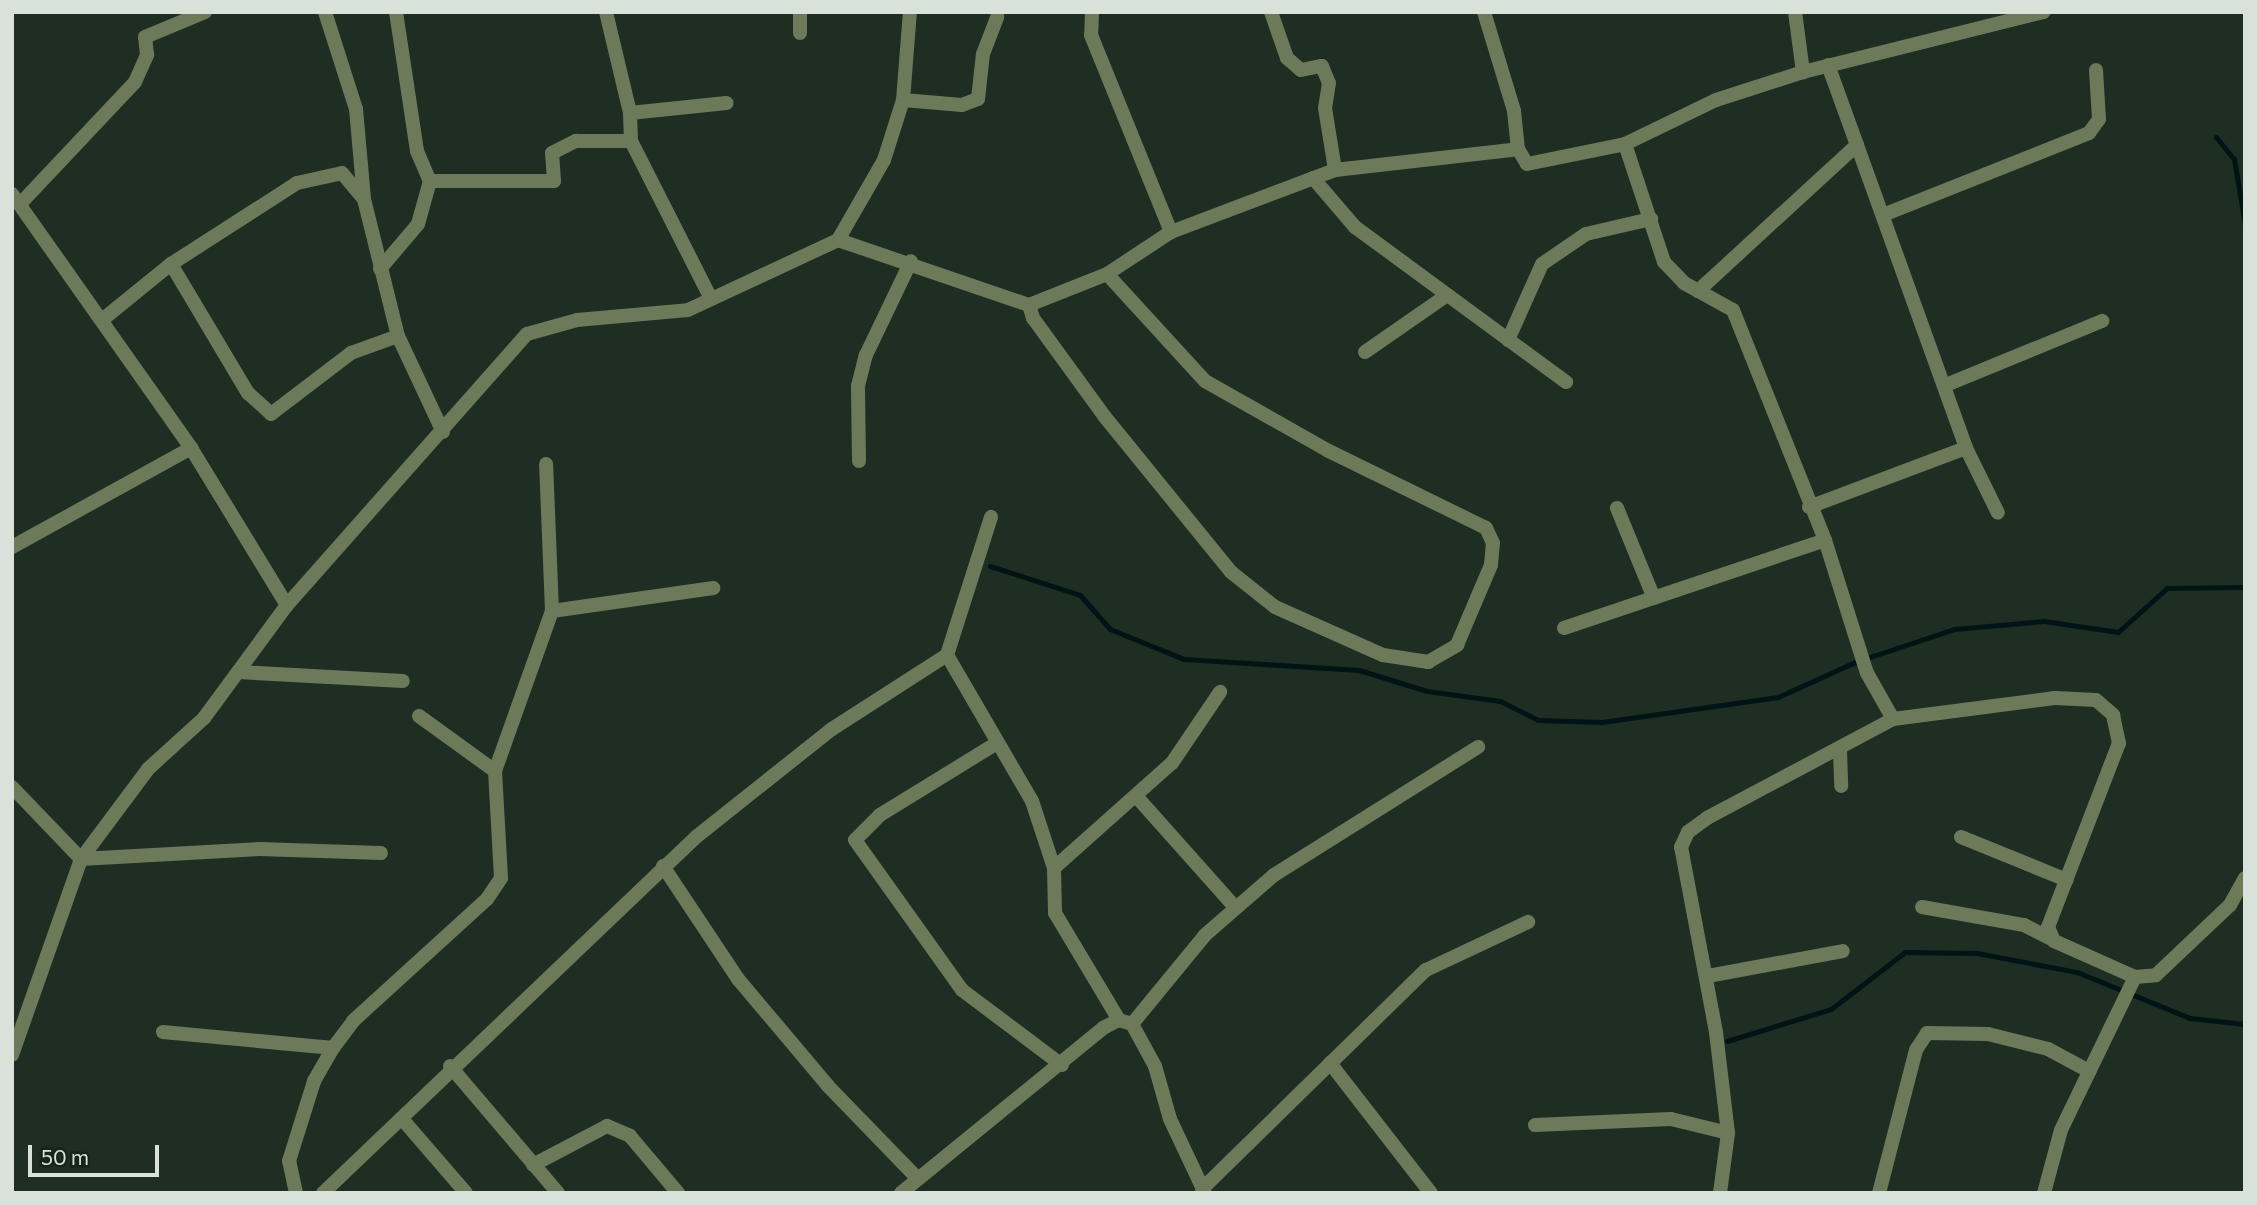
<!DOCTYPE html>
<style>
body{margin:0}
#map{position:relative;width:2257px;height:1205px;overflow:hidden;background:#1f2e23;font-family:Commissioner,sans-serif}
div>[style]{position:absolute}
.stream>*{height:5px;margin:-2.5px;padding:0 2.5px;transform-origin:2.5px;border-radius:2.5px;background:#001416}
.street>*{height:14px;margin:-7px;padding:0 7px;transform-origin:7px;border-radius:7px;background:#6c7a5a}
span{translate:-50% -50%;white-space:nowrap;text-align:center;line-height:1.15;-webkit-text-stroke:7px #162419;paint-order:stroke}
.frame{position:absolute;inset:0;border:14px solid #d8e2da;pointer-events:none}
.scale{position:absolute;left:28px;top:1145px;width:131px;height:32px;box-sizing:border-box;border:4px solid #d8e2da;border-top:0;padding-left:9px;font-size:21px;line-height:24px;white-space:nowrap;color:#d8e2da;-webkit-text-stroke:5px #162419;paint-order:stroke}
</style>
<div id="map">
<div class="stream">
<i style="left:2216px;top:137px;width:28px;rotate:51deg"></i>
<i style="left:2234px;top:159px;width:67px;rotate:80.5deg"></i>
<i style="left:990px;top:566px;width:95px;rotate:17.9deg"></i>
<i style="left:1080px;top:595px;width:45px;rotate:48.6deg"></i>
<i style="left:1110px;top:629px;width:80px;rotate:22.1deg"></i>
<i style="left:1184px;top:659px;width:175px;rotate:3.6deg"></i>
<i style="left:1359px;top:670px;width:71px;rotate:17.2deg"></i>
<i style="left:1427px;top:691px;width:74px;rotate:7.8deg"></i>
<i style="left:1500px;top:701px;width:42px;rotate:26.6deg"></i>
<i style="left:1538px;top:720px;width:64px;rotate:1.8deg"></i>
<i style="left:1602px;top:722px;width:178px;rotate:-8.1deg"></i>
<i style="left:1778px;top:697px;width:85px;rotate:-24.4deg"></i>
<i style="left:1855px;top:662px;width:104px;rotate:-18.4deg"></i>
<i style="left:1954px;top:629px;width:90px;rotate:-5.1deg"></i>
<i style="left:2044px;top:621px;width:75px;rotate:8.5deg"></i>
<i style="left:2118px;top:632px;width:66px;rotate:-41.9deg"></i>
<i style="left:2167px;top:588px;width:78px;rotate:-0.7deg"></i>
<i style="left:1727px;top:1041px;width:109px;rotate:-17.1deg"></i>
<i style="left:1831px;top:1009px;width:93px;rotate:-37.6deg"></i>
<i style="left:1905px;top:952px;width:72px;rotate:0.8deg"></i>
<i style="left:1977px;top:953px;width:102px;rotate:10.8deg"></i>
<i style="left:2077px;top:972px;width:122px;rotate:22.2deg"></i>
<i style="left:2190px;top:1018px;width:55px;rotate:6.2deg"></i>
</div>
<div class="street">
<i style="left:325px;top:12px;width:102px;rotate:72.3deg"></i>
<i style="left:356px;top:109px;width:90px;rotate:84.9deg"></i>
<i style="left:364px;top:199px;width:141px;rotate:76.1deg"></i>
<i style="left:398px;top:336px;width:106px;rotate:64.9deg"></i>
<i style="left:396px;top:12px;width:141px;rotate:81.4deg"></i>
<i style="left:417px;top:151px;width:33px;rotate:67deg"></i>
<i style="left:606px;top:12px;width:104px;rotate:76.6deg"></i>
<i style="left:630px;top:113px;width:28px;rotate:88deg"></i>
<i style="left:1092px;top:12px;width:23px;rotate:92deg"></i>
<i style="left:1091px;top:35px;width:213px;rotate:67.9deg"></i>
<i style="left:1271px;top:12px;width:49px;rotate:70.8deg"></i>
<i style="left:1287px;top:58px;width:18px;rotate:41deg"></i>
<i style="left:1301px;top:70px;width:21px;rotate:-11deg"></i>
<i style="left:1322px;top:66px;width:18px;rotate:68deg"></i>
<i style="left:1329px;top:83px;width:25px;rotate:99deg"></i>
<i style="left:1325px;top:108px;width:63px;rotate:80.8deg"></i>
<i style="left:1484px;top:12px;width:103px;rotate:73.1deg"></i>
<i style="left:1514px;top:111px;width:38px;rotate:84deg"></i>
<i style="left:1795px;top:12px;width:61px;rotate:82.4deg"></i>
<i style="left:800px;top:33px;width:21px;rotate:-90deg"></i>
<i style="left:903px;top:100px;width:59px;rotate:4.8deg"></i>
<i style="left:962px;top:105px;width:17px;rotate:-21deg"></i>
<i style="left:978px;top:99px;width:45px;rotate:-83.7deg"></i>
<i style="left:983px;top:54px;width:40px;rotate:-69deg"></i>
<i style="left:630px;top:113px;width:97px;rotate:-5.9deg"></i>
<i style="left:1625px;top:144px;width:124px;rotate:71.7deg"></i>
<i style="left:1664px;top:262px;width:29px;rotate:46deg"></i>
<i style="left:1684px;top:283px;width:56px;rotate:28.9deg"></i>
<i style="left:1733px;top:310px;width:248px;rotate:68.2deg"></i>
<i style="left:1825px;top:540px;width:139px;rotate:72.5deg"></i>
<i style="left:1867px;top:673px;width:53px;rotate:60.5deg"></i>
<i style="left:1857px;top:145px;width:322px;rotate:70.2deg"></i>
<i style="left:1966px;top:448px;width:72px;rotate:63.8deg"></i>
<i style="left:1313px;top:178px;width:65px;rotate:49.4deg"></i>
<i style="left:1355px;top:227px;width:262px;rotate:36.3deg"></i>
<i style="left:12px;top:194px;width:311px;rotate:54.8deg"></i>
<i style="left:191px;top:448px;width:184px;rotate:58.6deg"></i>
<i style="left:21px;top:203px;width:166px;rotate:-46.7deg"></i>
<i style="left:135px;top:82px;width:30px;rotate:-66deg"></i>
<i style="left:147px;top:55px;width:18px;rotate:-96deg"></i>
<i style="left:145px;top:37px;width:65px;rotate:-22.6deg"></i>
<i style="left:1883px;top:215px;width:222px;rotate:-21.7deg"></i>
<i style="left:2089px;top:133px;width:17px;rotate:-54deg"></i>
<i style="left:2099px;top:119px;width:49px;rotate:-93.5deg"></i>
<i style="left:838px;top:240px;width:92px;rotate:-60.1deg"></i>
<i style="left:884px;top:160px;width:63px;rotate:-72.4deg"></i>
<i style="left:903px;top:100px;width:88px;rotate:-85.5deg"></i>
<i style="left:171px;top:264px;width:150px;rotate:59.2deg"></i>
<i style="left:248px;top:393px;width:31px;rotate:42deg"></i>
<i style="left:271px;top:414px;width:101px;rotate:-37.3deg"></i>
<i style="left:351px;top:353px;width:50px;rotate:-19.9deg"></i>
<i style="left:380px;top:269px;width:59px;rotate:-49.8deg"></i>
<i style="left:418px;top:224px;width:45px;rotate:-74.4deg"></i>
<i style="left:430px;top:181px;width:124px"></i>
<i style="left:554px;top:181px;width:28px;rotate:-94deg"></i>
<i style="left:552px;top:153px;width:27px;rotate:-27deg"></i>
<i style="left:576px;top:141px;width:55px"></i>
<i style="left:631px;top:141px;width:177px;rotate:63.1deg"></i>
<i style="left:1698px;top:291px;width:216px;rotate:-42.6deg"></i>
<i style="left:1857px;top:145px;width:85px;rotate:-109.9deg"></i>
<i style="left:1029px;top:305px;width:14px;rotate:73deg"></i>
<i style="left:1033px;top:318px;width:122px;rotate:54deg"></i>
<i style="left:1105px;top:417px;width:200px;rotate:50.9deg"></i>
<i style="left:1231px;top:572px;width:56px;rotate:38.5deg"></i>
<i style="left:1275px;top:607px;width:118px;rotate:24deg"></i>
<i style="left:1383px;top:655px;width:46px;rotate:8.8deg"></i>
<i style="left:1428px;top:662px;width:34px;rotate:-30deg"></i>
<i style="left:1457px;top:645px;width:87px;rotate:-67deg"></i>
<i style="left:1491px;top:565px;width:22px;rotate:-85deg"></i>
<i style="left:1493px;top:543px;width:17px;rotate:-115deg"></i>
<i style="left:1486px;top:528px;width:177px;rotate:-153.9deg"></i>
<i style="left:1327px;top:450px;width:140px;rotate:-150.5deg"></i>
<i style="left:1205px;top:381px;width:145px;rotate:-132.5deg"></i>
<i style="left:102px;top:320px;width:89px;rotate:-39.1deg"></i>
<i style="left:171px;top:264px;width:150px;rotate:-32.7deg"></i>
<i style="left:297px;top:183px;width:46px;rotate:-12.5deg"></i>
<i style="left:342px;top:173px;width:34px;rotate:50deg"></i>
<i style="left:1508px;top:340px;width:83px;rotate:-65.9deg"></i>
<i style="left:1542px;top:264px;width:53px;rotate:-34.3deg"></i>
<i style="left:1586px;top:234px;width:67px;rotate:-13deg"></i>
<i style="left:1365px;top:352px;width:100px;rotate:-34.8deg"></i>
<i style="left:1946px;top:385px;width:169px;rotate:-22.3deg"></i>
<i style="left:859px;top:461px;width:75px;rotate:-90.8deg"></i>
<i style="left:858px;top:386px;width:32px;rotate:-76deg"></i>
<i style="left:866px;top:355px;width:104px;rotate:-64.4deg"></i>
<i style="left:1809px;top:507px;width:168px;rotate:-20.6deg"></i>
<i style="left:1617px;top:508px;width:97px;rotate:67.7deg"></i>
<i style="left:12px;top:547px;width:205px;rotate:-28.9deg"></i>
<i style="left:552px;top:611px;width:163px;rotate:-8.1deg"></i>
<i style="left:1564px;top:628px;width:275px;rotate:-18.6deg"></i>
<i style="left:947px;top:655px;width:169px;rotate:59.8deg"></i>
<i style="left:1032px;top:801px;width:71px;rotate:71.8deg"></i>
<i style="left:1054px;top:868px;width:45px;rotate:88.7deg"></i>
<i style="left:1055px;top:913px;width:125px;rotate:59.1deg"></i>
<i style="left:238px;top:672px;width:165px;rotate:3.1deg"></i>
<i style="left:419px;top:716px;width:94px;rotate:35.9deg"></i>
<i style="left:997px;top:743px;width:137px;rotate:148.4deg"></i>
<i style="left:880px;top:815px;width:35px;rotate:135deg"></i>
<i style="left:855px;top:840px;width:184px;rotate:54.5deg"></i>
<i style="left:962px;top:990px;width:125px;rotate:36.9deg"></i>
<i style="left:1840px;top:751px;width:35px;rotate:88deg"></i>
<i style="left:12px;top:787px;width:100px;rotate:46.2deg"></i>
<i style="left:81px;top:859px;width:178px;rotate:-3.2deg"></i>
<i style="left:259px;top:849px;width:122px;rotate:1.9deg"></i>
<i style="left:1136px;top:796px;width:149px;rotate:48.3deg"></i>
<i style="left:1961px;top:837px;width:114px;rotate:22.1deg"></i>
<i style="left:663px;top:866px;width:136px;rotate:56.4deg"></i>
<i style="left:738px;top:979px;width:140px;rotate:49.9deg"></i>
<i style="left:828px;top:1086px;width:129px;rotate:45.9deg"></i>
<i style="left:1054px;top:868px;width:158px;rotate:-41.7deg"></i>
<i style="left:1172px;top:763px;width:86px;rotate:-55.9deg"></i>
<i style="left:1922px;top:907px;width:104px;rotate:10deg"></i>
<i style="left:2024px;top:925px;width:33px;rotate:27deg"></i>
<i style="left:1708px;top:976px;width:137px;rotate:-10.5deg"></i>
<i style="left:1132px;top:1024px;width:48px;rotate:61.3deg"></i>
<i style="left:1155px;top:1066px;width:55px;rotate:74.2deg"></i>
<i style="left:1170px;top:1119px;width:82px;rotate:64.7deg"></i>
<i style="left:163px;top:1032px;width:171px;rotate:5.4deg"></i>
<i style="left:12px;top:1055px;width:208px;rotate:-70.6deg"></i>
<i style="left:81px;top:859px;width:112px;rotate:-53.3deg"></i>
<i style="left:148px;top:769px;width:76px;rotate:-42.3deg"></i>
<i style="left:204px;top:718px;width:140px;rotate:-53.7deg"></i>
<i style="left:287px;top:605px;width:362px;rotate:-48.5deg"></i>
<i style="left:527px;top:334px;width:52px;rotate:-15.6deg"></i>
<i style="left:577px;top:320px;width:111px;rotate:-5.1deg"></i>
<i style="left:688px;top:310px;width:166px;rotate:-25deg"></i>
<i style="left:838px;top:240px;width:202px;rotate:18.8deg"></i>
<i style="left:1029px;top:305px;width:84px;rotate:-21.7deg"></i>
<i style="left:1107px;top:274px;width:77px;rotate:-33.3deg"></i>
<i style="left:1171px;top:232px;width:175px;rotate:-20.7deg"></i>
<i style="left:1335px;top:170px;width:184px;rotate:-6.5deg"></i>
<i style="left:1518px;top:149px;width:17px;rotate:59deg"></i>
<i style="left:1527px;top:164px;width:100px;rotate:-11.5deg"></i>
<i style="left:1625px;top:144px;width:101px;rotate:-25.8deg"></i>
<i style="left:1716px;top:100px;width:91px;rotate:-17.8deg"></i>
<i style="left:1803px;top:72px;width:248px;rotate:-14deg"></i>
<i style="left:1330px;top:1063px;width:165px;rotate:52.2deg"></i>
<i style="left:450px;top:1066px;width:167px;rotate:49.6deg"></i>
<i style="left:403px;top:1120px;width:96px;rotate:49.2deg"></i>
<i style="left:1535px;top:1125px;width:136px;rotate:-2.5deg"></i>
<i style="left:1671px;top:1119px;width:59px;rotate:13.8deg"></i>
<i style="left:533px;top:1165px;width:84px;rotate:-27.8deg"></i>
<i style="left:607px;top:1126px;width:25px;rotate:23deg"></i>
<i style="left:630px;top:1136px;width:75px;rotate:49.9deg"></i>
<i style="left:1202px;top:1189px;width:313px;rotate:-44.4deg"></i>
<i style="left:1426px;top:970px;width:113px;rotate:-25.2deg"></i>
<i style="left:296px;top:1193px;width:33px;rotate:-102deg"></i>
<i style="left:289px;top:1161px;width:84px;rotate:-72.6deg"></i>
<i style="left:314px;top:1081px;width:38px;rotate:-60deg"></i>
<i style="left:333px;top:1048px;width:34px;rotate:-53deg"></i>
<i style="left:353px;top:1021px;width:181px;rotate:-42.3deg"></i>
<i style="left:487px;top:899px;width:25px;rotate:-56deg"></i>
<i style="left:501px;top:878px;width:107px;rotate:-93.2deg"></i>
<i style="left:495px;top:771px;width:170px;rotate:-70.4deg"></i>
<i style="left:552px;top:611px;width:147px;rotate:-92.3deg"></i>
<i style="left:323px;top:1193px;width:516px;rotate:-43.66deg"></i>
<i style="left:696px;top:837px;width:174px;rotate:-38.5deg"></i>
<i style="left:832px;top:729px;width:137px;rotate:-32.8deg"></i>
<i style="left:947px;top:655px;width:145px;rotate:-72.3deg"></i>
<i style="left:901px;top:1193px;width:261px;rotate:-39.2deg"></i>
<i style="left:1103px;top:1028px;width:18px;rotate:-27deg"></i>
<i style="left:1119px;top:1020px;width:14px;rotate:17deg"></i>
<i style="left:1132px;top:1024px;width:115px;rotate:-50.6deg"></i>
<i style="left:1205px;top:935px;width:91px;rotate:-41deg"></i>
<i style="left:1274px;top:875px;width:241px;rotate:-32.1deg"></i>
<i style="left:1720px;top:1193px;width:61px;rotate:-82.4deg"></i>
<i style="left:1728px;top:1133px;width:102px;rotate:-96.8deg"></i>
<i style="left:1716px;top:1032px;width:188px;rotate:-100.7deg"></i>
<i style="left:1681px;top:847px;width:17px;rotate:-65deg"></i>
<i style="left:1688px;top:832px;width:24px;rotate:-36deg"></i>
<i style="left:1707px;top:818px;width:211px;rotate:-28deg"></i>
<i style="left:1893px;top:719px;width:163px;rotate:-7.4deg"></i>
<i style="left:2055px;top:698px;width:41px;rotate:2.8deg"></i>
<i style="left:2096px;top:700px;width:23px;rotate:41deg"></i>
<i style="left:2113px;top:715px;width:29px;rotate:78deg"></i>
<i style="left:2119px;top:743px;width:197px;rotate:111.1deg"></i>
<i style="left:2048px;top:927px;width:15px;rotate:67deg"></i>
<i style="left:2054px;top:941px;width:89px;rotate:24deg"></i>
<i style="left:1879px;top:1193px;width:148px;rotate:-75.5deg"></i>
<i style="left:1916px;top:1050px;width:20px;rotate:-57deg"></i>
<i style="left:1927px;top:1033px;width:61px;rotate:0.9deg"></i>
<i style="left:1988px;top:1034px;width:62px;rotate:14deg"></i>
<i style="left:2048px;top:1049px;width:47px;rotate:28.2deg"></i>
<i style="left:2044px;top:1193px;width:65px;rotate:-74.9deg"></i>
<i style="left:2061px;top:1130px;width:170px;rotate:-64.2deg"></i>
<i style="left:2135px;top:977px;width:21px;rotate:-5deg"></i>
<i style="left:2156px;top:975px;width:102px;rotate:-43.4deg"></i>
<i style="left:2230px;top:905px;width:31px;rotate:-61deg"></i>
</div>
<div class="frame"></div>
<div class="scale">50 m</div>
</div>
